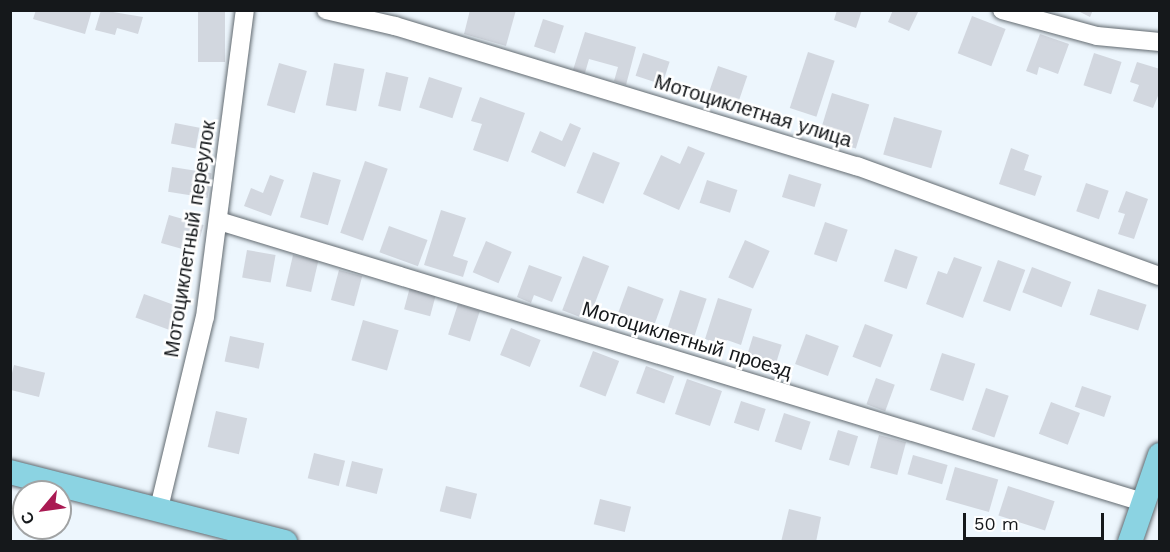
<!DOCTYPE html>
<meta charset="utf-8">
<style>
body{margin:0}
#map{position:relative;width:1170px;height:552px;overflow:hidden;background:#edf6fd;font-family:"Work Sans",sans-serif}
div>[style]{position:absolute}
.building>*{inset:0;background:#d2d7df;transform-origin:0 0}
.roads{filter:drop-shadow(0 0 2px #626a70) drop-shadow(0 0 2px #626a70)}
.minor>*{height:18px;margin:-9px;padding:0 9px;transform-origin:9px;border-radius:9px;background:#fff}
.major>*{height:24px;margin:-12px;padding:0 12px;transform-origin:12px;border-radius:12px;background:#8bd3e2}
span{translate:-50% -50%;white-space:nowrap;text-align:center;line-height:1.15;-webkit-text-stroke:5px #fff;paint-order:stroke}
.street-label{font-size:20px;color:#15181b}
.frame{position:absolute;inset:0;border:12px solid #15181b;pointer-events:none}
.north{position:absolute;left:12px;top:480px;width:60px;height:60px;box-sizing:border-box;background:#fff;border:2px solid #a1a3a4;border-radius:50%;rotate:241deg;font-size:16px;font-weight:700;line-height:24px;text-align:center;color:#15181b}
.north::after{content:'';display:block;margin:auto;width:21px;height:27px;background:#aa1a53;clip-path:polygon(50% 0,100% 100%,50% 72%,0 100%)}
.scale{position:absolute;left:963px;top:513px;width:141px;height:27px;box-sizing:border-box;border:3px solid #15181b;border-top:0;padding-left:8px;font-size:18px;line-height:21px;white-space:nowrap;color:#15181b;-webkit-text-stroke:4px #fff;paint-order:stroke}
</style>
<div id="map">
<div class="building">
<i style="clip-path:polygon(36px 10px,92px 10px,85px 34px,33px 19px)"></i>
<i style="clip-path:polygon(101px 10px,143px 17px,138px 34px,117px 28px,115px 35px,95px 30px)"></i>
<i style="left:198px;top:10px;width:27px;height:52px"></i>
<i style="clip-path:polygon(470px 10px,516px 10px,506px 46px,464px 34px)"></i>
<i style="clip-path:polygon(837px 10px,862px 10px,856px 28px,834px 20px)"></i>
<i style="clip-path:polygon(893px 10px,919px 10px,909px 31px,888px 22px)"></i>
<i style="clip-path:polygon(1076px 10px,1093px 10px,1090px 17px)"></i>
<i style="left:972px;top:16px;width:36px;height:40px;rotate:21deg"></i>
<i style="left:543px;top:19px;width:22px;height:29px;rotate:18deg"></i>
<i style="clip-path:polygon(585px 32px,636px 47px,626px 85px,614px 81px,618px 67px,589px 59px,585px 73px,573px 70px)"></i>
<i style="clip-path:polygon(1040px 34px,1069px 44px,1058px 74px,1039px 67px,1037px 75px,1026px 71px)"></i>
<i style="left:808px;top:52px;width:28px;height:59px;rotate:18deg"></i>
<i style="left:643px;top:53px;width:28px;height:24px;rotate:18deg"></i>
<i style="left:1094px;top:53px;width:29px;height:34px;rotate:18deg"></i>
<i style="clip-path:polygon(1137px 62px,1160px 69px,1160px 91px,1153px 108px,1133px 101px,1139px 85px,1130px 82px)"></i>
<i style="left:279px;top:63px;width:29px;height:44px;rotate:16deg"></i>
<i style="left:334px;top:63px;width:31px;height:43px;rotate:11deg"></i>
<i style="left:718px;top:66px;width:31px;height:34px;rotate:19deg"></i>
<i style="left:386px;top:72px;width:23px;height:35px;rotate:13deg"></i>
<i style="left:429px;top:77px;width:35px;height:32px;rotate:18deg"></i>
<i style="left:832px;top:93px;width:39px;height:46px;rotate:17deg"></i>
<i style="clip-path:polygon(480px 97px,525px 113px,508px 162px,473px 150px,482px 124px,471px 121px)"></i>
<i style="left:894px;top:117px;width:50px;height:39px;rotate:16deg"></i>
<i style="left:175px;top:123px;width:25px;height:21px;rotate:11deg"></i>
<i style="clip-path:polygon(570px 123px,581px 128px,565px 167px,531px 152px,540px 131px,562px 141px)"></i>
<i style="clip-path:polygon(688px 146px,705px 153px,679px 210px,643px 194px,661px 155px,680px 164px)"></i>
<i style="clip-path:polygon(1011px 148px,1029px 155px,1024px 170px,1042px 176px,1035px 196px,999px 184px)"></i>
<i style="left:593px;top:152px;width:29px;height:44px;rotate:22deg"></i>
<i style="left:365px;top:161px;width:24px;height:76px;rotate:19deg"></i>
<i style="left:172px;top:167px;width:40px;height:25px;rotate:9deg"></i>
<i style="left:313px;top:172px;width:29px;height:47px;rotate:16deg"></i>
<i style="left:789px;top:174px;width:34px;height:24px;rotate:17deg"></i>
<i style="clip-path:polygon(270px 175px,284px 180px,271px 216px,244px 206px,251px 188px,263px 193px)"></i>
<i style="left:707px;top:180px;width:32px;height:24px;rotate:18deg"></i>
<i style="left:1086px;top:183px;width:24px;height:30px;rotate:19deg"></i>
<i style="clip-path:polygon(1126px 191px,1148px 199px,1134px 239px,1118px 234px,1125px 214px,1118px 212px)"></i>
<i style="clip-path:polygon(441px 210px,466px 218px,453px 256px,468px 261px,463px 277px,424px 265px)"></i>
<i style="left:169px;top:215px;width:36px;height:29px;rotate:16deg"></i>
<i style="left:825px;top:222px;width:24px;height:34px;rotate:19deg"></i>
<i style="left:389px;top:226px;width:41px;height:28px;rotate:20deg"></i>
<i style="left:745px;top:240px;width:27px;height:41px;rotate:24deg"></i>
<i style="left:486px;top:241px;width:28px;height:34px;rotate:23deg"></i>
<i style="left:895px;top:249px;width:24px;height:34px;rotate:19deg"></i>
<i style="left:247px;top:250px;width:29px;height:28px;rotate:10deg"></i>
<i style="left:293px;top:255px;width:26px;height:32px;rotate:13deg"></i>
<i style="left:583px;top:256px;width:28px;height:58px;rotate:21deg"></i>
<i style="clip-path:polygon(954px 257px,982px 267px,963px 318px,926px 304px,938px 271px,947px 274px)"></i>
<i style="left:998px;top:260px;width:29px;height:44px;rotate:20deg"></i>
<i style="clip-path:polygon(529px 265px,562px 277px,552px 302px,534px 295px,531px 303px,517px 297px)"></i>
<i style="left:1032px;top:267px;width:42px;height:27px;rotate:21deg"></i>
<i style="left:339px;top:270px;width:24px;height:31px;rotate:15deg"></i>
<i style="left:628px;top:286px;width:38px;height:37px;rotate:20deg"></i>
<i style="left:410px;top:287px;width:27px;height:23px;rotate:15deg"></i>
<i style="left:1098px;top:289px;width:51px;height:27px;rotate:18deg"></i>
<i style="left:680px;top:290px;width:28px;height:52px;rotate:18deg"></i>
<i style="left:144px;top:294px;width:40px;height:25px;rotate:20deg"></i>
<i style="clip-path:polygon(718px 298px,752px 309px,741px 345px,727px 340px,725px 346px,705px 339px)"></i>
<i style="left:458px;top:304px;width:23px;height:32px;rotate:18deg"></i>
<i style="left:363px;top:320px;width:37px;height:42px;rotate:16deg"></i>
<i style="left:865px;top:324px;width:30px;height:35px;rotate:21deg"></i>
<i style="left:511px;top:328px;width:32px;height:29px;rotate:22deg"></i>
<i style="left:806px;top:334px;width:35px;height:32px;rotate:20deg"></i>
<i style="left:230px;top:336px;width:35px;height:26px;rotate:12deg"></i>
<i style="left:753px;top:336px;width:30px;height:26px;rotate:17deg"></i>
<i style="left:593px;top:351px;width:28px;height:38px;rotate:21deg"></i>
<i style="left:942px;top:353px;width:35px;height:39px;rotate:18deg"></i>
<i style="left:14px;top:365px;width:32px;height:25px;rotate:14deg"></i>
<i style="left:646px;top:366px;width:30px;height:29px;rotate:20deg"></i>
<i style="left:876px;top:378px;width:20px;height:28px;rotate:20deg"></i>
<i style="left:687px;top:379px;width:37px;height:37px;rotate:19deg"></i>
<i style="left:1082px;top:386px;width:31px;height:22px;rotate:19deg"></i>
<i style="left:986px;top:388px;width:24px;height:44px;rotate:19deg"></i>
<i style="left:741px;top:401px;width:26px;height:23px;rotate:18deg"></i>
<i style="left:1051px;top:402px;width:31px;height:34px;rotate:21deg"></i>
<i style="left:216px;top:411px;width:32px;height:37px;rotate:13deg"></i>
<i style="left:784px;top:413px;width:28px;height:30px;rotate:18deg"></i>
<i style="left:838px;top:430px;width:21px;height:31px;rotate:17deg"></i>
<i style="left:879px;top:435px;width:28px;height:34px;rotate:15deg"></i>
<i style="left:314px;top:453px;width:32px;height:26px;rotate:14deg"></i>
<i style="left:913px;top:455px;width:36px;height:20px;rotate:16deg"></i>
<i style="left:352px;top:461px;width:32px;height:26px;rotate:14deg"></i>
<i style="left:955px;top:467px;width:45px;height:34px;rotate:16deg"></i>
<i style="left:446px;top:486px;width:32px;height:26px;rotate:14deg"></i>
<i style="left:1008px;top:486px;width:49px;height:31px;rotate:18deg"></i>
<i style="left:600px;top:499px;width:32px;height:26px;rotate:14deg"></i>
<i style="clip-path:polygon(789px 509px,821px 517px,816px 542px,781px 542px)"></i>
</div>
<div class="roads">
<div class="minor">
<i style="left:326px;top:10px;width:71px;rotate:13.1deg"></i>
<i style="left:395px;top:26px;width:483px;rotate:16.9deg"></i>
<i style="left:857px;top:166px;width:322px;rotate:20deg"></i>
<i style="left:1002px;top:10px;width:98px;rotate:15.3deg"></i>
<i style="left:1097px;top:36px;width:63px;rotate:5.4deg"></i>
<i style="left:219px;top:221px;width:966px;rotate:16.92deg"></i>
<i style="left:159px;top:508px;width:196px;rotate:-76.5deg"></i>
<i style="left:205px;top:317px;width:310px;rotate:-82.6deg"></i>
</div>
<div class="major">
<i style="left:10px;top:472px;width:284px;rotate:14.3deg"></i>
<i style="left:1130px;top:542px;width:92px;rotate:-71deg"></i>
</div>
</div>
<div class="street-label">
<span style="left:753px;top:111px;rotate:17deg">Мотоциклетная улица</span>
<span style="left:190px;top:239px;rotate:-81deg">Мотоциклетный переулок</span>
<span style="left:687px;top:340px;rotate:17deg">Мотоциклетный проезд</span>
</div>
<div class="frame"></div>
<div class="north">С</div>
<div class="scale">50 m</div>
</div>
